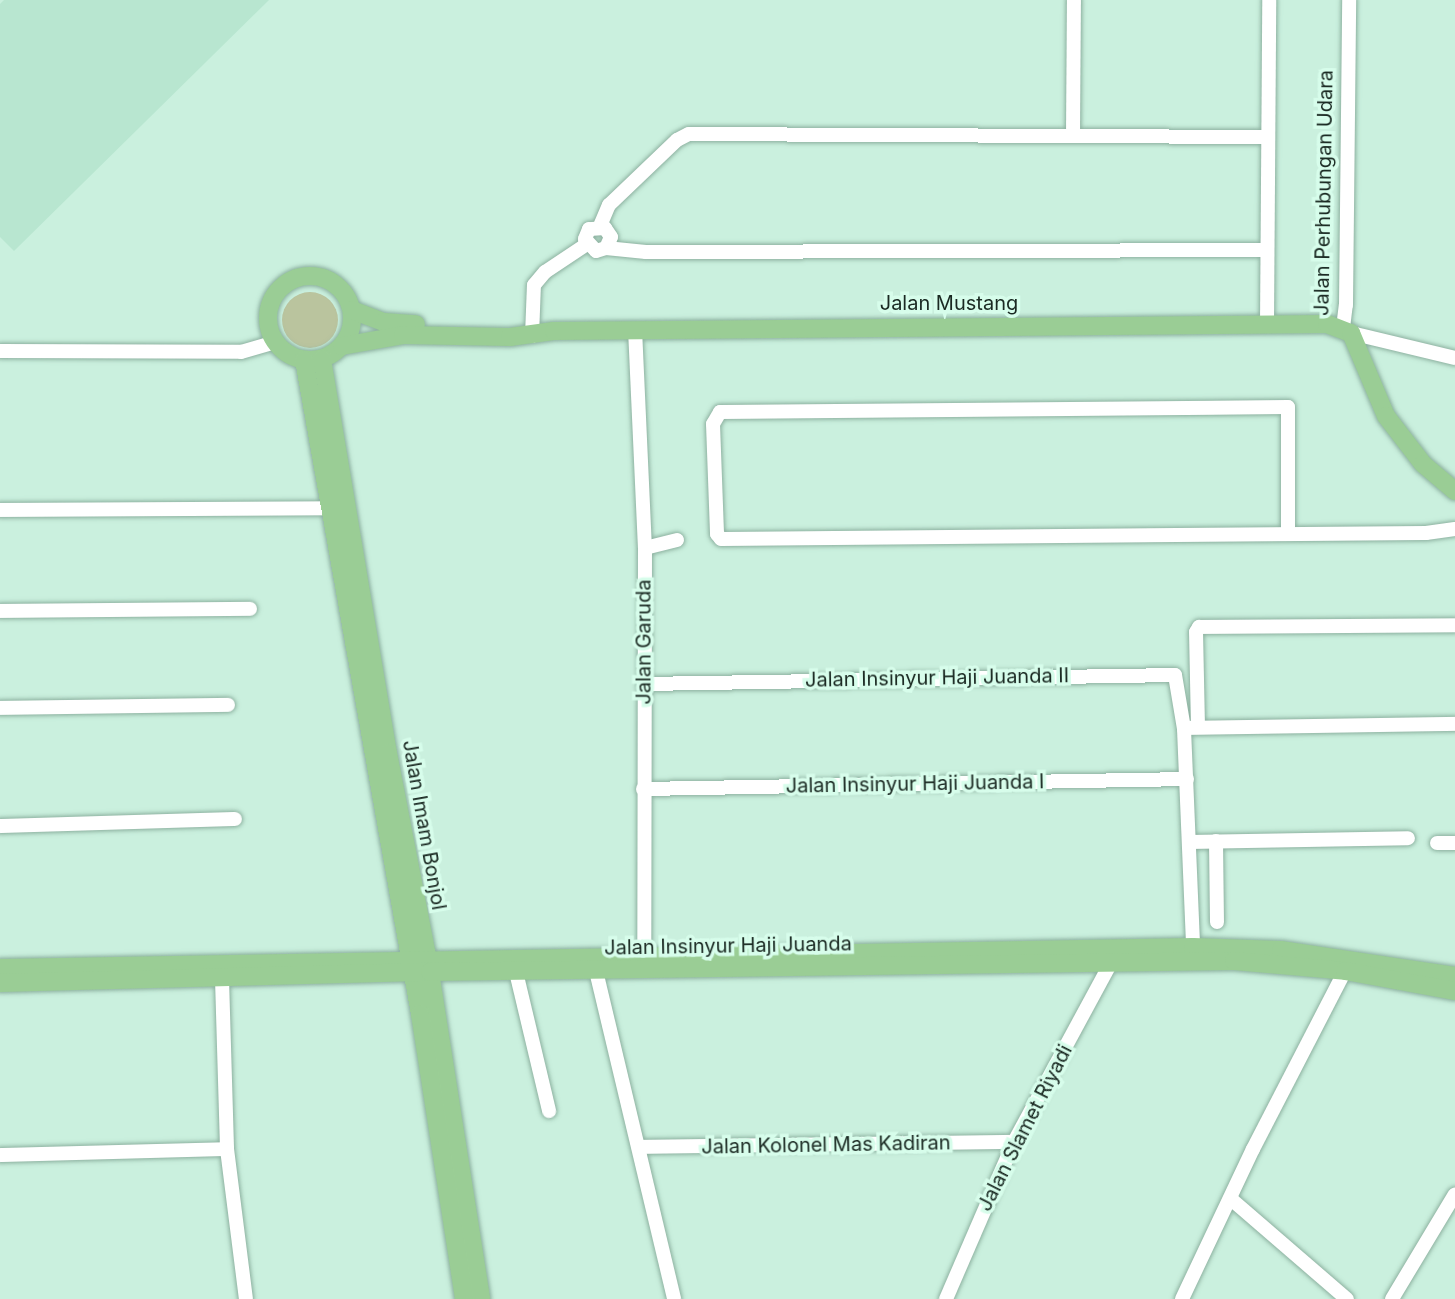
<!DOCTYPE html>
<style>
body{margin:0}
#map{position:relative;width:1455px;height:1299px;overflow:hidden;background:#caf0de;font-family:Inter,sans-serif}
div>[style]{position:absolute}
.built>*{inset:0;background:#b8e6d0}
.green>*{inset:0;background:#bac49e}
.round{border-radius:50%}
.roads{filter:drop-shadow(0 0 2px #8db1a0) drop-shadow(0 0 2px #8db1a0)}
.minor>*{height:14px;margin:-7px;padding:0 7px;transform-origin:7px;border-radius:7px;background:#fff}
.major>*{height:18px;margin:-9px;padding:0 9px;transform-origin:9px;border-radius:9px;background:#9acd95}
.major>.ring{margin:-9px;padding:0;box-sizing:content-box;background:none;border:18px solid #9acd95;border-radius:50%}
span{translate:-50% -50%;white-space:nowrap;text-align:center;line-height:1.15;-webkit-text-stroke:7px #d7fdeb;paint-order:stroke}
.street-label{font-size:20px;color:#1a2922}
</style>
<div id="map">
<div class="built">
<i style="clip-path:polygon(4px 0,269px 0,14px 251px,0 237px,0 4px)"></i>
</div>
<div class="green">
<i class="round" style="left:282px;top:292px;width:56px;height:56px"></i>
</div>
<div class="roads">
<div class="minor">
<i style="left:1073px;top:135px;width:135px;rotate:-89.6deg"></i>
<i style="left:600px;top:226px;width:23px;rotate:-67deg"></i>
<i style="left:609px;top:205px;width:94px;rotate:-43.7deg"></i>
<i style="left:677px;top:140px;width:13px;rotate:-27deg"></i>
<i style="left:689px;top:134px;width:579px;rotate:0.3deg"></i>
<i style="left:606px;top:248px;width:12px;rotate:-66deg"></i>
<i style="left:611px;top:237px;width:11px;rotate:-124deg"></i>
<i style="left:605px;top:228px;width:16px;rotate:176deg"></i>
<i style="left:589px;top:229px;width:11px;rotate:112deg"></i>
<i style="left:585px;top:239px;width:16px;rotate:47deg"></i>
<i style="left:596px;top:251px;width:10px;rotate:-17deg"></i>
<i style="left:606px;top:248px;width:40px;rotate:5.7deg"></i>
<i style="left:646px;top:252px;width:620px;rotate:-0.18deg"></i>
<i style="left:1267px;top:325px;width:325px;rotate:-89.6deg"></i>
<i style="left:1343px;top:328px;width:23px;rotate:-83deg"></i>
<i style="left:1346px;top:305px;width:305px;rotate:-89.4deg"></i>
<i style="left:635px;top:329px;width:219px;rotate:87.4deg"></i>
<i style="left:645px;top:548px;width:408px;rotate:90.1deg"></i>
<i style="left:1351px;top:333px;width:107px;rotate:13.5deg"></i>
<i style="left:532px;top:336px;width:51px;rotate:-87.8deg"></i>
<i style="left:534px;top:285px;width:17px;rotate:-50deg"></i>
<i style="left:545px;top:272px;width:50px;rotate:-33.7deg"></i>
<i style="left:0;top:351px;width:241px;rotate:0.2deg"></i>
<i style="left:241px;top:352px;width:35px;rotate:-16deg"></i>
<i style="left:0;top:510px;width:330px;rotate:-0.3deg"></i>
<i style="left:1288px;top:533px;width:126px;rotate:-90deg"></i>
<i style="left:1288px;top:407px;width:568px;rotate:179.5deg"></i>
<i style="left:720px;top:412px;width:14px;rotate:120deg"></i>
<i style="left:713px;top:424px;width:110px;rotate:87.9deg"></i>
<i style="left:717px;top:534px;width:6px;rotate:51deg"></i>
<i style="left:721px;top:539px;width:705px;rotate:-0.49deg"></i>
<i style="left:1426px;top:533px;width:29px;rotate:-8deg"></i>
<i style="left:645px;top:548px;width:33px;rotate:-14deg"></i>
<i style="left:0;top:611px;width:250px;rotate:-0.5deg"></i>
<i style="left:644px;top:684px;width:531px;rotate:-0.97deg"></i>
<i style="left:1175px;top:675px;width:55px;rotate:80.5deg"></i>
<i style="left:1184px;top:729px;width:218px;rotate:87.6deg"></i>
<i style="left:0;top:708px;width:228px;rotate:-0.8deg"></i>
<i style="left:1198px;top:727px;width:95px;rotate:-91.2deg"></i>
<i style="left:1196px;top:632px;width:6px;rotate:-59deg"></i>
<i style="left:1199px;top:627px;width:256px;rotate:-0.4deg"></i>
<i style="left:1189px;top:728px;width:266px;rotate:-0.9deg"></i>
<i style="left:643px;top:789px;width:544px;rotate:-1.05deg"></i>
<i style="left:0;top:826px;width:235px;rotate:-1.7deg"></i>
<i style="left:1216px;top:841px;width:81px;rotate:89.3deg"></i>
<i style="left:1189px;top:842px;width:219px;rotate:-1deg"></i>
<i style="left:1437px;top:843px;width:18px"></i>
<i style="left:596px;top:971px;width:337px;rotate:76.6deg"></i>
<i style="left:516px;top:972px;width:143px;rotate:76.6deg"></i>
<i style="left:222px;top:979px;width:170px;rotate:88.3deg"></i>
<i style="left:227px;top:1149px;width:151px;rotate:82.8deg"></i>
<i style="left:639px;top:1147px;width:375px;rotate:-0.8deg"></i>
<i style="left:0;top:1155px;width:227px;rotate:-1.5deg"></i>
<i style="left:1231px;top:1199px;width:153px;rotate:40.8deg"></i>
<i style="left:946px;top:1299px;width:171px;rotate:-66.6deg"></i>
<i style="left:1014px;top:1142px;width:206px;rotate:-61.6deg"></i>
<i style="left:1182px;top:1299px;width:166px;rotate:-64.7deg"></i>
<i style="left:1253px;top:1149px;width:200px;rotate:-62.7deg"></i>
<i style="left:1392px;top:1299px;width:122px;rotate:-59deg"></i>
</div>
<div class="major">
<i class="ring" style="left:268px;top:276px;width:66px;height:66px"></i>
<i style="left:352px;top:310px;width:34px;rotate:21deg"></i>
<i style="left:384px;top:322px;width:32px;rotate:4deg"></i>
<i style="left:342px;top:346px;width:62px;rotate:-10.2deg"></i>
<i style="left:403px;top:335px;width:107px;rotate:1.1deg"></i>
<i style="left:510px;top:337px;width:44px;rotate:-7.8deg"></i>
<i style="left:554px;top:331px;width:773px;rotate:-0.52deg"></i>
<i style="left:1327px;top:324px;width:26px;rotate:21deg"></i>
<i style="left:1351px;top:333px;width:90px;rotate:67.1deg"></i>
<i style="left:1386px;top:416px;width:61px;rotate:52.4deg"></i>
<i style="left:1423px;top:464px;width:42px;rotate:40.2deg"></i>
<i style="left:322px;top:359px;width:399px;rotate:80.5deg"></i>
<i style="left:388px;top:753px;width:223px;rotate:79.1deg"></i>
<i style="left:430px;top:972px;width:331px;rotate:81.1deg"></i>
<i style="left:304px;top:360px;width:664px;rotate:79.94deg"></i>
<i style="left:420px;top:1014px;width:288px;rotate:81.2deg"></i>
<i style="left:0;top:968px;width:1193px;rotate:-1.01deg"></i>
<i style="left:1193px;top:947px;width:88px;rotate:2deg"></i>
<i style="left:1281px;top:950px;width:176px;rotate:8.5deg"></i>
<i style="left:0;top:983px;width:430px;rotate:-1.5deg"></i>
<i style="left:430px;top:972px;width:804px;rotate:-0.78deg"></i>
<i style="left:1234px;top:961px;width:111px;rotate:5.1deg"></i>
<i style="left:1345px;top:971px;width:112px;rotate:10.3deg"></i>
</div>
</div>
<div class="street-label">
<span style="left:1324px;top:193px;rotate:-89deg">Jalan Perhubungan Udara</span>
<span style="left:949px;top:303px">Jalan Mustang</span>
<span style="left:644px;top:642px;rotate:-90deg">Jalan Garuda</span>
<span style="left:937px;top:678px;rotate:-1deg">Jalan Insinyur Haji Juanda II</span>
<span style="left:915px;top:784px;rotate:-1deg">Jalan Insinyur Haji Juanda I</span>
<span style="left:424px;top:825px;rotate:80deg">Jalan Imam Bonjol</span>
<span style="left:728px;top:946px;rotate:-1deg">Jalan Insinyur Haji Juanda</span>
<span style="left:1025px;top:1128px;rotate:-63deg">Jalan Slamet Riyadi</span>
<span style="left:826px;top:1145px;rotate:-1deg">Jalan Kolonel Mas Kadiran</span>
</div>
</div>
